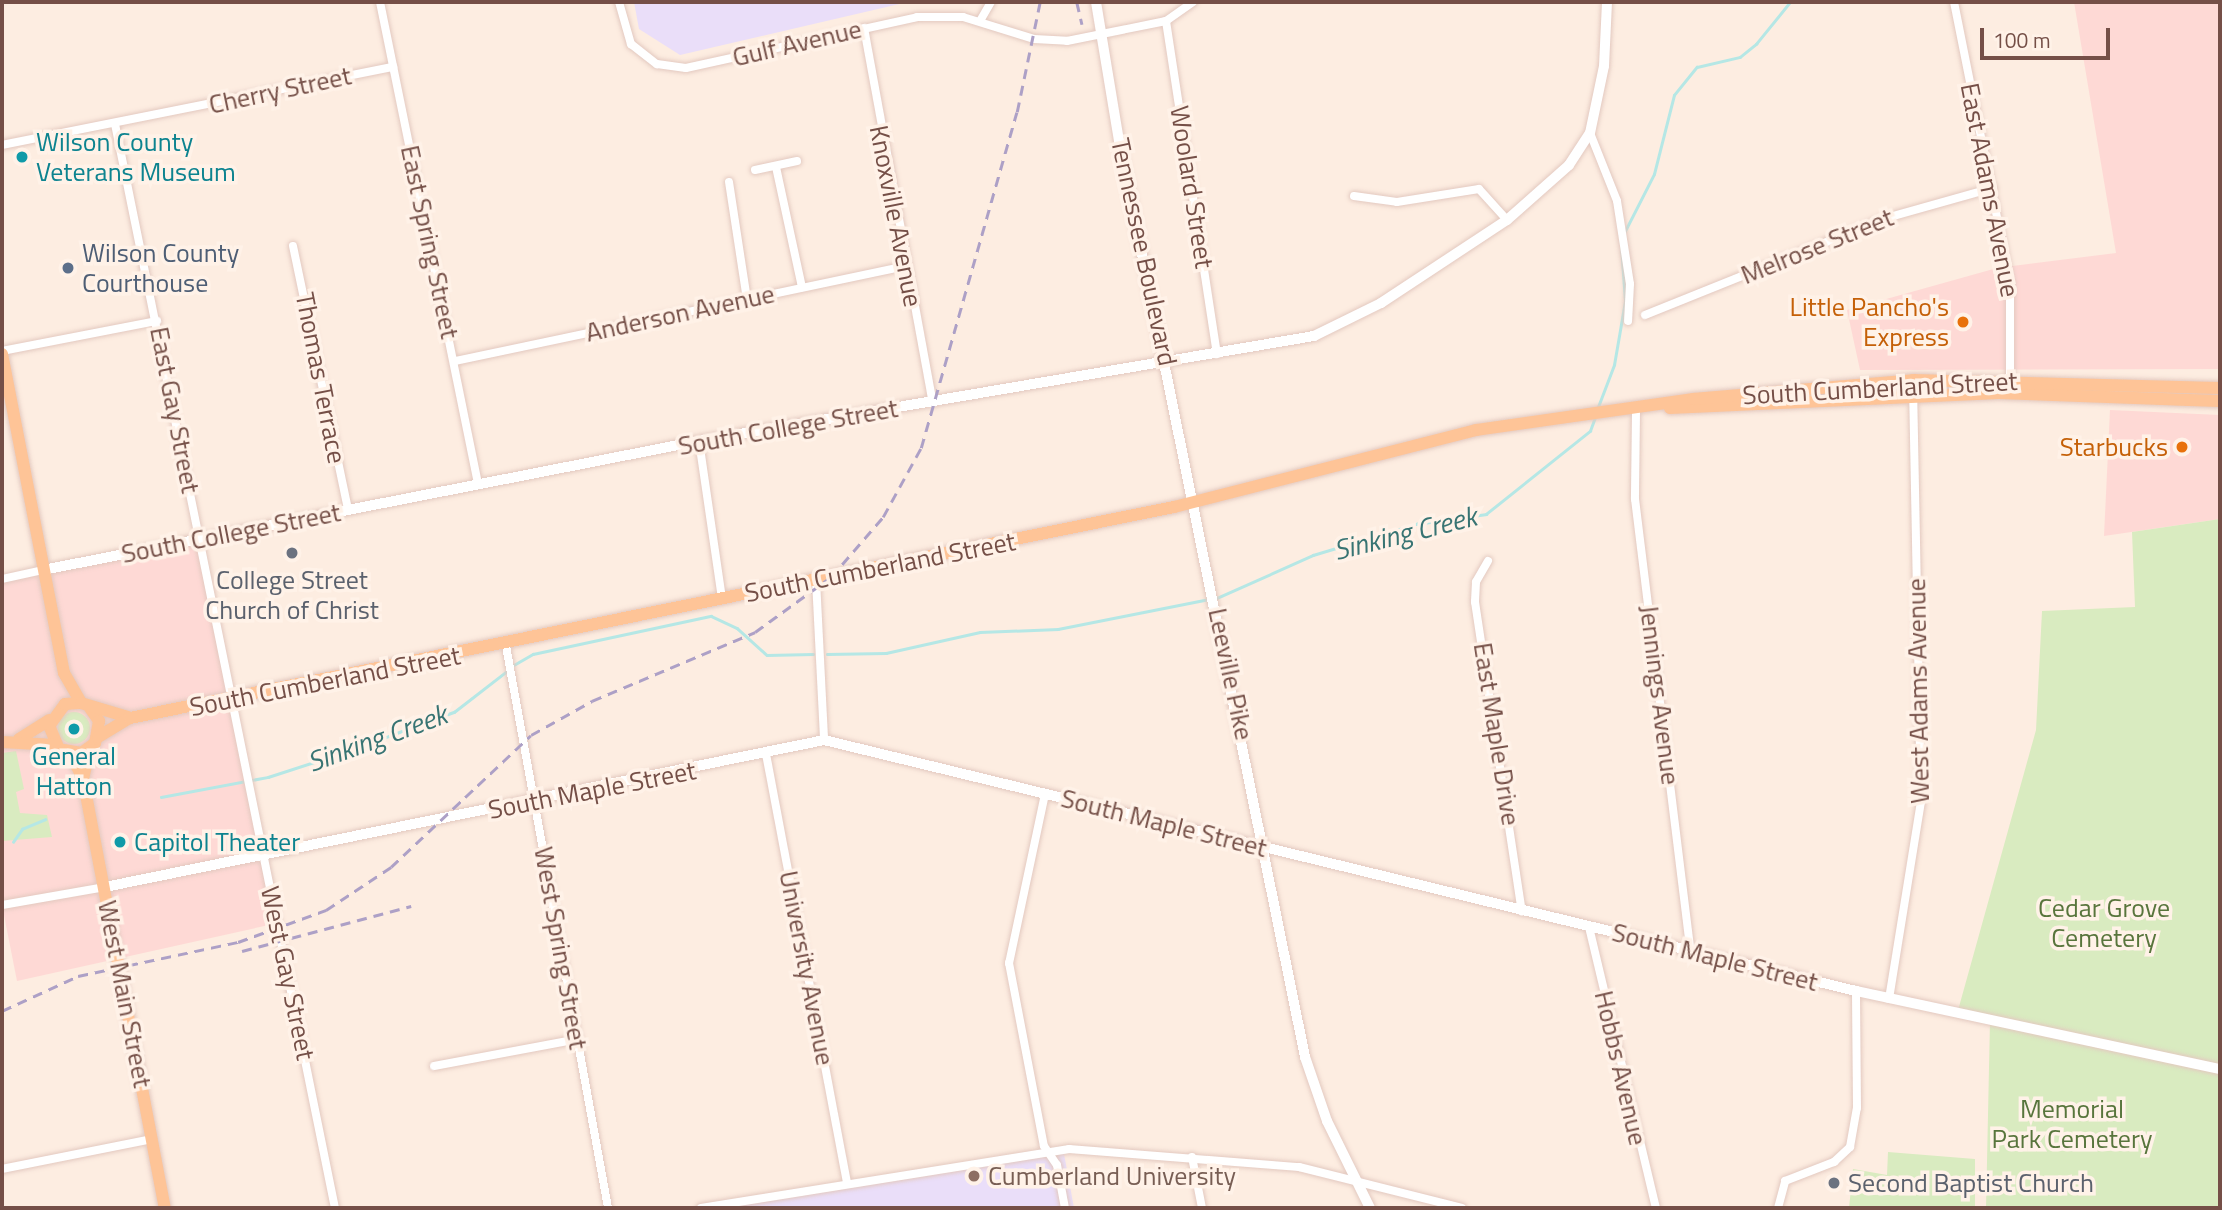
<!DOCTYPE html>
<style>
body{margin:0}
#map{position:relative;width:2222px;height:1210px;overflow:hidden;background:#fdede1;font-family:"Titillium Web",sans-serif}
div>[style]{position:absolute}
.commercial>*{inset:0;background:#fed9d5}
.education>*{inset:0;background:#eadef9}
.green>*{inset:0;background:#d9ebc0}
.round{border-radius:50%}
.stream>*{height:2.5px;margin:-1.25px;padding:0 1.25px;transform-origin:1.25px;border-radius:1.25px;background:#b5e7e5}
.roads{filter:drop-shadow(0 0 2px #e3c9c0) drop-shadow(0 0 2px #e3c9c0)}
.minor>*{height:8px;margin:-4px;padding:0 4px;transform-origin:4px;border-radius:4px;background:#fff}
.tertiary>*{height:10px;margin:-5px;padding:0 5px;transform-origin:5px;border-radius:5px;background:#fff}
.secondary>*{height:10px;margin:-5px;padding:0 5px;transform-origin:5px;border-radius:5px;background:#fff}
.primary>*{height:12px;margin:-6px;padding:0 6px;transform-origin:6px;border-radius:6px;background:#fec497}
.rail>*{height:2.5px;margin-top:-1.25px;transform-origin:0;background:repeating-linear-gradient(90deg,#ada0c6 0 10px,transparent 0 17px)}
.dots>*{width:19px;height:19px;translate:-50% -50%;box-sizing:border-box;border:4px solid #fff2e8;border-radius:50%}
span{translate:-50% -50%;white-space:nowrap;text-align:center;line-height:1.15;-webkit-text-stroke:7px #fff2e8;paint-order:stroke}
.street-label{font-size:26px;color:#754f47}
.culture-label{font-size:26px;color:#0d838f}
.left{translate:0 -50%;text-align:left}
.service-label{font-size:26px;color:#4e5e75}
.food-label{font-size:26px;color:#c56008}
.right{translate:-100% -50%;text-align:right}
.worship-label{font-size:26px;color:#5b616d}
.park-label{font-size:26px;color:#58753c}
.education-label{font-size:26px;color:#785e54}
.water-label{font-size:28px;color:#387473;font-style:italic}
.frame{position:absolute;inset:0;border:4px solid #754f47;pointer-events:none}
.scale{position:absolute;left:1980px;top:28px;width:130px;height:32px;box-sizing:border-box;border:4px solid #754f47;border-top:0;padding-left:9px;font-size:21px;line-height:24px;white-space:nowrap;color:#754f47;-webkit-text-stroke:5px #fff2e8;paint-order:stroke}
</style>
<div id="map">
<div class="commercial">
<i style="clip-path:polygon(2074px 2px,2220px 2px,2220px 369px,1860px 370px,1847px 310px,1997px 268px,2116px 253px)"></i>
<i style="clip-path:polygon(2110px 410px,2220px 415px,2220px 519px,2104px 536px)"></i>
<i style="clip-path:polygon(201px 538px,278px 923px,17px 981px,2px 905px,2px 579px)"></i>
</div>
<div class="education">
<i style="clip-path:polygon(634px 2px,908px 2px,680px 55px,639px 29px)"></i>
<i style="clip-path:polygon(1064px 1154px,1074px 1208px,722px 1208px,913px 1170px)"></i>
</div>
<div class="green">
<i style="clip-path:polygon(2220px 519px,2220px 1208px,1986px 1208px,1990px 1021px,1957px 1014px,2036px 730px,2042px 611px,2135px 607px,2132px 532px)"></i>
<i class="round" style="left:58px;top:712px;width:32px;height:32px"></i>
<i style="clip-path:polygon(16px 751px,24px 789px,16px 792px,20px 813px,47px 815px,52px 837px,2px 841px,2px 753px)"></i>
<i style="clip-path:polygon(1888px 1152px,1975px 1159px,1975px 1208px,1849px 1208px,1853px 1169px,1887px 1175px)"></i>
</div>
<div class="stream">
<i style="left:1624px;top:233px;width:66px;rotate:-63deg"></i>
<i style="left:1654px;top:174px;width:81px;rotate:-75.8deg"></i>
<i style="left:1674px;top:95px;width:36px;rotate:-51deg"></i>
<i style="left:1697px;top:67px;width:44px;rotate:-13.1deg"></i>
<i style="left:1740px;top:57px;width:21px;rotate:-39deg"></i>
<i style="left:1756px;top:44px;width:54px;rotate:-51deg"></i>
<i style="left:1598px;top:407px;width:45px;rotate:-69.1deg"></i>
<i style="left:1614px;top:365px;width:65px;rotate:-80.2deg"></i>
<i style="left:1625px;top:301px;width:54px;rotate:-94.2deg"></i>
<i style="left:1217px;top:598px;width:105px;rotate:-24.1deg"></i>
<i style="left:1313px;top:555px;width:108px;rotate:-16.8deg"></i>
<i style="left:1416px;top:524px;width:71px;rotate:-8.1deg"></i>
<i style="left:1486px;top:514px;width:133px;rotate:-38.6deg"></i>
<i style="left:1590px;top:431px;width:15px;rotate:-70deg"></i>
<i style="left:827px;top:654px;width:59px;rotate:-1deg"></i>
<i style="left:886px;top:653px;width:96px;rotate:-12.6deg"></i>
<i style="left:980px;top:632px;width:78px;rotate:-2.2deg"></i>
<i style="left:1058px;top:629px;width:155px;rotate:-11.2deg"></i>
<i style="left:512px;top:666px;width:24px;rotate:-30deg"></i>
<i style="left:533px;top:654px;width:182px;rotate:-12.1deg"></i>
<i style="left:711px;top:616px;width:29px;rotate:25deg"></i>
<i style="left:737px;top:628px;width:40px;rotate:42deg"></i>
<i style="left:767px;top:655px;width:46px;rotate:-1.2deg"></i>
<i style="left:161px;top:797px;width:109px;rotate:-10.6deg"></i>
<i style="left:268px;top:777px;width:81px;rotate:-18deg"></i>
<i style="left:345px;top:752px;width:116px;rotate:-20.2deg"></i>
<i style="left:454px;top:712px;width:67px;rotate:-37.7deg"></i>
<i style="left:13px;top:842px;width:16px;rotate:-55deg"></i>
<i style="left:22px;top:829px;width:25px;rotate:-23deg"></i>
</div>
<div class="roads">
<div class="minor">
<i style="left:380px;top:2px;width:491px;rotate:78.5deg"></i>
<i style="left:619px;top:2px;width:44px;rotate:74.1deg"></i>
<i style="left:631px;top:44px;width:33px;rotate:38deg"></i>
<i style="left:657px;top:64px;width:29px;rotate:8deg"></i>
<i style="left:686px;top:68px;width:237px;rotate:-12.4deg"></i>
<i style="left:917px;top:17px;width:46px"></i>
<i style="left:963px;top:17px;width:74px;rotate:17.2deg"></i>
<i style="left:1034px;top:39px;width:33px;rotate:3deg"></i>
<i style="left:1067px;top:41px;width:101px;rotate:-11.4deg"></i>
<i style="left:1166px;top:21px;width:33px;rotate:-35deg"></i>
<i style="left:1954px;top:2px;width:287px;rotate:78.7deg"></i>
<i style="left:2010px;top:283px;width:96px;rotate:90deg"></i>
<i style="left:980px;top:21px;width:22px;rotate:-60deg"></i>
<i style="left:1166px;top:21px;width:337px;rotate:81.3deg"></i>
<i style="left:864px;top:28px;width:381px;rotate:79.6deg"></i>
<i style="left:115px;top:124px;width:1106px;rotate:78.53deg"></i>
<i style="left:1590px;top:133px;width:73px;rotate:68.3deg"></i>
<i style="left:1617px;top:201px;width:84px;rotate:81.1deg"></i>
<i style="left:1630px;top:284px;width:37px;rotate:93deg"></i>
<i style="left:2px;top:145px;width:399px;rotate:-11.3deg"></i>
<i style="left:776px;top:167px;width:123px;rotate:77.8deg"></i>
<i style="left:755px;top:170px;width:43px;rotate:-12.1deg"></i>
<i style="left:729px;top:182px;width:118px;rotate:81.3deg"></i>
<i style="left:1354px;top:196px;width:43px;rotate:7.9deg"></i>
<i style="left:1397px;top:202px;width:83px;rotate:-9deg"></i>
<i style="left:1479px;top:189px;width:42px;rotate:47.9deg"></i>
<i style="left:293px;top:246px;width:270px;rotate:78.2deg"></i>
<i style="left:1645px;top:315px;width:260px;rotate:-21.9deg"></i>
<i style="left:1886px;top:218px;width:111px;rotate:-15.7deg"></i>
<i style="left:2px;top:351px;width:158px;rotate:-11deg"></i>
<i style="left:455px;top:361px;width:461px;rotate:-11.9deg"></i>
<i style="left:1636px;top:412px;width:87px;rotate:90.7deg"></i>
<i style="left:1635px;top:499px;width:454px;rotate:83deg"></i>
<i style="left:699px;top:441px;width:160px;rotate:81.7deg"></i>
<i style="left:1488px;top:561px;width:24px;rotate:120deg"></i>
<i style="left:1476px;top:582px;width:20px;rotate:93deg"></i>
<i style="left:1475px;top:602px;width:313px;rotate:81.4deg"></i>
<i style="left:2px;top:579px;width:42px;rotate:-12.4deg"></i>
<i style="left:816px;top:580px;width:160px;rotate:87.1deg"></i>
<i style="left:506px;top:646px;width:571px;rotate:79.71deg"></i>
<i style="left:766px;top:754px;width:437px;rotate:79.3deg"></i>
<i style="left:1045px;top:794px;width:173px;rotate:102deg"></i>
<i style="left:1009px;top:963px;width:186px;rotate:79.2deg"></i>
<i style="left:1044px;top:1146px;width:23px;rotate:56deg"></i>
<i style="left:1057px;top:1165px;width:44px;rotate:79.5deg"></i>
<i style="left:2px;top:905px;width:105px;rotate:-9.9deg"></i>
<i style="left:1589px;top:927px;width:289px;rotate:76.6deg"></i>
<i style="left:1889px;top:999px;width:200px;rotate:-80.8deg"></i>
<i style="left:1921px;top:802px;width:422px;rotate:-91.1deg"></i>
<i style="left:434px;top:1066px;width:147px;rotate:-10.6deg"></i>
<i style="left:1192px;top:1157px;width:52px;rotate:78.9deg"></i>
<i style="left:2px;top:1169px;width:153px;rotate:-11.3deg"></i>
<i style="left:701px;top:1208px;width:373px;rotate:-9.1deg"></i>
<i style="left:1069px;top:1149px;width:231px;rotate:4.5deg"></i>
<i style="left:1299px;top:1167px;width:168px;rotate:14.1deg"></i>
<i style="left:1778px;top:1208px;width:28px;rotate:-75deg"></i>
<i style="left:1785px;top:1181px;width:53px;rotate:-21.2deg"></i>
<i style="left:1834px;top:1162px;width:22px;rotate:-43deg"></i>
<i style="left:1850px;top:1147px;width:40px;rotate:-80deg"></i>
<i style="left:1857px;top:1108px;width:117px;rotate:-90.5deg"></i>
</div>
<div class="tertiary">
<i style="left:1096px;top:2px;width:141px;rotate:80.6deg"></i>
<i style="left:1119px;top:141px;width:935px;rotate:78.52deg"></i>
<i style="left:1305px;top:1057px;width:68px;rotate:71deg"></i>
<i style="left:1327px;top:1121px;width:97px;rotate:63.7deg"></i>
<i style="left:105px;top:887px;width:734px;rotate:-11.55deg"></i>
<i style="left:824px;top:740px;width:1062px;rotate:13.67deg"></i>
<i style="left:1856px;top:991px;width:372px;rotate:12.1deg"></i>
</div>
<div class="secondary">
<i style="left:43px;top:570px;width:669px;rotate:-11.13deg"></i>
<i style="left:699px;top:441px;width:624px;rotate:-9.69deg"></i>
<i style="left:1314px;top:336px;width:75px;rotate:-26.2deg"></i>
<i style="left:1381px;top:303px;width:151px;rotate:-33.4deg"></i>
<i style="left:1507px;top:220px;width:83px;rotate:-41.6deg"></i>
<i style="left:1569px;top:165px;width:38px;rotate:-57deg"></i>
<i style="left:1590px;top:133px;width:68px;rotate:-78.2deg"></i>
<i style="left:1604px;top:66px;width:64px;rotate:-87.3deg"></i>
</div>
<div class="primary">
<i style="left:2px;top:354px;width:325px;rotate:79deg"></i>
<i style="left:64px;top:673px;width:34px;rotate:60deg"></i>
<i style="left:1670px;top:408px;width:329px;rotate:-2.6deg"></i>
<i style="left:1999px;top:393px;width:221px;rotate:2.1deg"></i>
<i style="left:90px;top:708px;width:16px;rotate:55deg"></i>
<i style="left:99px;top:721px;width:22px;rotate:100deg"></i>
<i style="left:95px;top:743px;width:17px;rotate:144deg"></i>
<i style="left:81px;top:753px;width:22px;rotate:-170deg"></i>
<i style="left:59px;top:749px;width:25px;rotate:-113deg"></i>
<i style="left:49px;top:726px;width:27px;rotate:-54deg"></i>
<i style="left:65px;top:704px;width:16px;rotate:-4deg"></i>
<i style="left:81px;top:703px;width:49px;rotate:16.6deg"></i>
<i style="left:98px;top:737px;width:37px;rotate:-31deg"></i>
<i style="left:130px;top:718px;width:1065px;rotate:-11.43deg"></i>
<i style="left:1174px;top:507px;width:312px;rotate:-14.3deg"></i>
<i style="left:1476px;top:430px;width:219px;rotate:-8.1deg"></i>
<i style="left:1693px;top:399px;width:221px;rotate:-4.9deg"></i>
<i style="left:1913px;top:380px;width:307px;rotate:1.5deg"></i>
<i style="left:19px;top:739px;width:36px;rotate:-32deg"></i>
<i style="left:2px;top:742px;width:53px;rotate:3.2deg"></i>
<i style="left:70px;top:753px;width:29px;rotate:63deg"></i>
<i style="left:83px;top:779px;width:437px;rotate:79.2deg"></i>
<i style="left:83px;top:779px;width:32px;rotate:-77deg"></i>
</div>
</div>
<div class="rail">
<i style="left:1077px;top:2px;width:23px;rotate:77deg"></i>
<i style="left:242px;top:951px;width:175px;rotate:-14.9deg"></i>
<i style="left:2px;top:1011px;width:84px;rotate:-24.7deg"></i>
<i style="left:78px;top:976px;width:164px;rotate:-12deg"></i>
<i style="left:238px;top:942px;width:94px;rotate:-20deg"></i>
<i style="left:326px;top:910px;width:78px;rotate:-33.5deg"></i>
<i style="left:391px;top:867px;width:192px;rotate:-43.3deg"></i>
<i style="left:531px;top:735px;width:70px;rotate:-29.1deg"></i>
<i style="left:592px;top:701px;width:177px;rotate:-22.9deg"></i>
<i style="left:755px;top:632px;width:94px;rotate:-35.9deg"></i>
<i style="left:831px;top:577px;width:79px;rotate:-49.1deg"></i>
<i style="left:883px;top:517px;width:79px;rotate:-61.2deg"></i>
<i style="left:921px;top:448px;width:349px;rotate:-74.1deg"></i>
<i style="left:1017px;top:112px;width:112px;rotate:-78.2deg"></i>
</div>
<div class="dots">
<i style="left:22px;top:157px;background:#0f9aa8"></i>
<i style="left:68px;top:268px;background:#5c6f8a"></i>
<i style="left:1963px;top:322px;background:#e8710a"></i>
<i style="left:2182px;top:447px;background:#e8710a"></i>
<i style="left:292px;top:553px;background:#6b7280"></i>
<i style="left:74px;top:729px;background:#0f9aa8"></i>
<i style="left:120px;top:842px;background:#0f9aa8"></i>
<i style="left:974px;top:1176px;background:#8d6e63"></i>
<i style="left:1834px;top:1183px;background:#6b7280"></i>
</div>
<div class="street-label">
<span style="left:797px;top:43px;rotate:-13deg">Gulf Avenue</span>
<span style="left:280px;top:90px;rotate:-12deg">Cherry Street</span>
<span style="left:1192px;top:187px;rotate:81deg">Woolard Street</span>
<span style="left:1990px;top:190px;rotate:79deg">East Adams Avenue</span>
<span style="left:896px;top:216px;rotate:79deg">Knoxville Avenue</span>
<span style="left:430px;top:242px;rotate:78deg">East Spring Street</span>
<span style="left:1817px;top:246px;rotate:-22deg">Melrose Street</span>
<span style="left:1144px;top:252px;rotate:78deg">Tennessee Boulevard</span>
<span style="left:680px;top:313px;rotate:-12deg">Anderson Avenue</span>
<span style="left:321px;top:378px;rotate:79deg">Thomas Terrace</span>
<span style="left:1880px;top:388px;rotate:-3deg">South Cumberland Street</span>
<span style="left:175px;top:410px;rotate:79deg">East Gay Street</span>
<span style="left:788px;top:427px;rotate:-10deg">South College Street</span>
<span style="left:231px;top:533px;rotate:-11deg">South College Street</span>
<span style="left:880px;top:567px;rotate:-11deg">South Cumberland Street</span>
<span style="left:1231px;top:674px;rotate:78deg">Leeville Pike</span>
<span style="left:325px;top:681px;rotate:-11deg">South Cumberland Street</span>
<span style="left:1918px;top:691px;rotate:-91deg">West Adams Avenue</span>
<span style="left:1660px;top:695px;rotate:83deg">Jennings Avenue</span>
<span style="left:1497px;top:734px;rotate:81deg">East Maple Drive</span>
<span style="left:592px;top:790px;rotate:-11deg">South Maple Street</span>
<span style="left:1164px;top:823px;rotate:14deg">South Maple Street</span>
<span style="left:561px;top:948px;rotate:80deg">West Spring Street</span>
<span style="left:1715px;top:957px;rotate:14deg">South Maple Street</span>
<span style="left:807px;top:968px;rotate:79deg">University Avenue</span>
<span style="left:288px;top:973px;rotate:78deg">West Gay Street</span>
<span style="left:125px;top:994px;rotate:79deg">West Main Street</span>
<span style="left:1621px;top:1068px;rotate:77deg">Hobbs Avenue</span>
</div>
<div class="culture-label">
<span class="left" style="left:36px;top:157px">Wilson County<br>Veterans Museum</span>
<span style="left:74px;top:771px">General<br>Hatton</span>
<span class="left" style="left:134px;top:842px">Capitol Theater</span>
</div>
<div class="service-label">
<span class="left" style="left:82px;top:268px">Wilson County<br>Courthouse</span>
</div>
<div class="food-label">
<span class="right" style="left:1949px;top:322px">Little Pancho's<br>Express</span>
<span class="right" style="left:2168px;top:447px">Starbucks</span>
</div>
<div class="worship-label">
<span style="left:292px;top:595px">College Street<br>Church of Christ</span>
<span class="left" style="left:1848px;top:1183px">Second Baptist Church</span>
</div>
<div class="park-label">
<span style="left:2104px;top:923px">Cedar Grove<br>Cemetery</span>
<span style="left:2072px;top:1124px">Memorial<br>Park Cemetery</span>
</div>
<div class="education-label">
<span class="left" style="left:988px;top:1176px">Cumberland University</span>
</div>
<div class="water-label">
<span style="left:1405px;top:533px;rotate:-14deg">Sinking Creek</span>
<span style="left:377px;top:738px;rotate:-20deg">Sinking Creek</span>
</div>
<div class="frame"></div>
<div class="scale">100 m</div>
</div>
